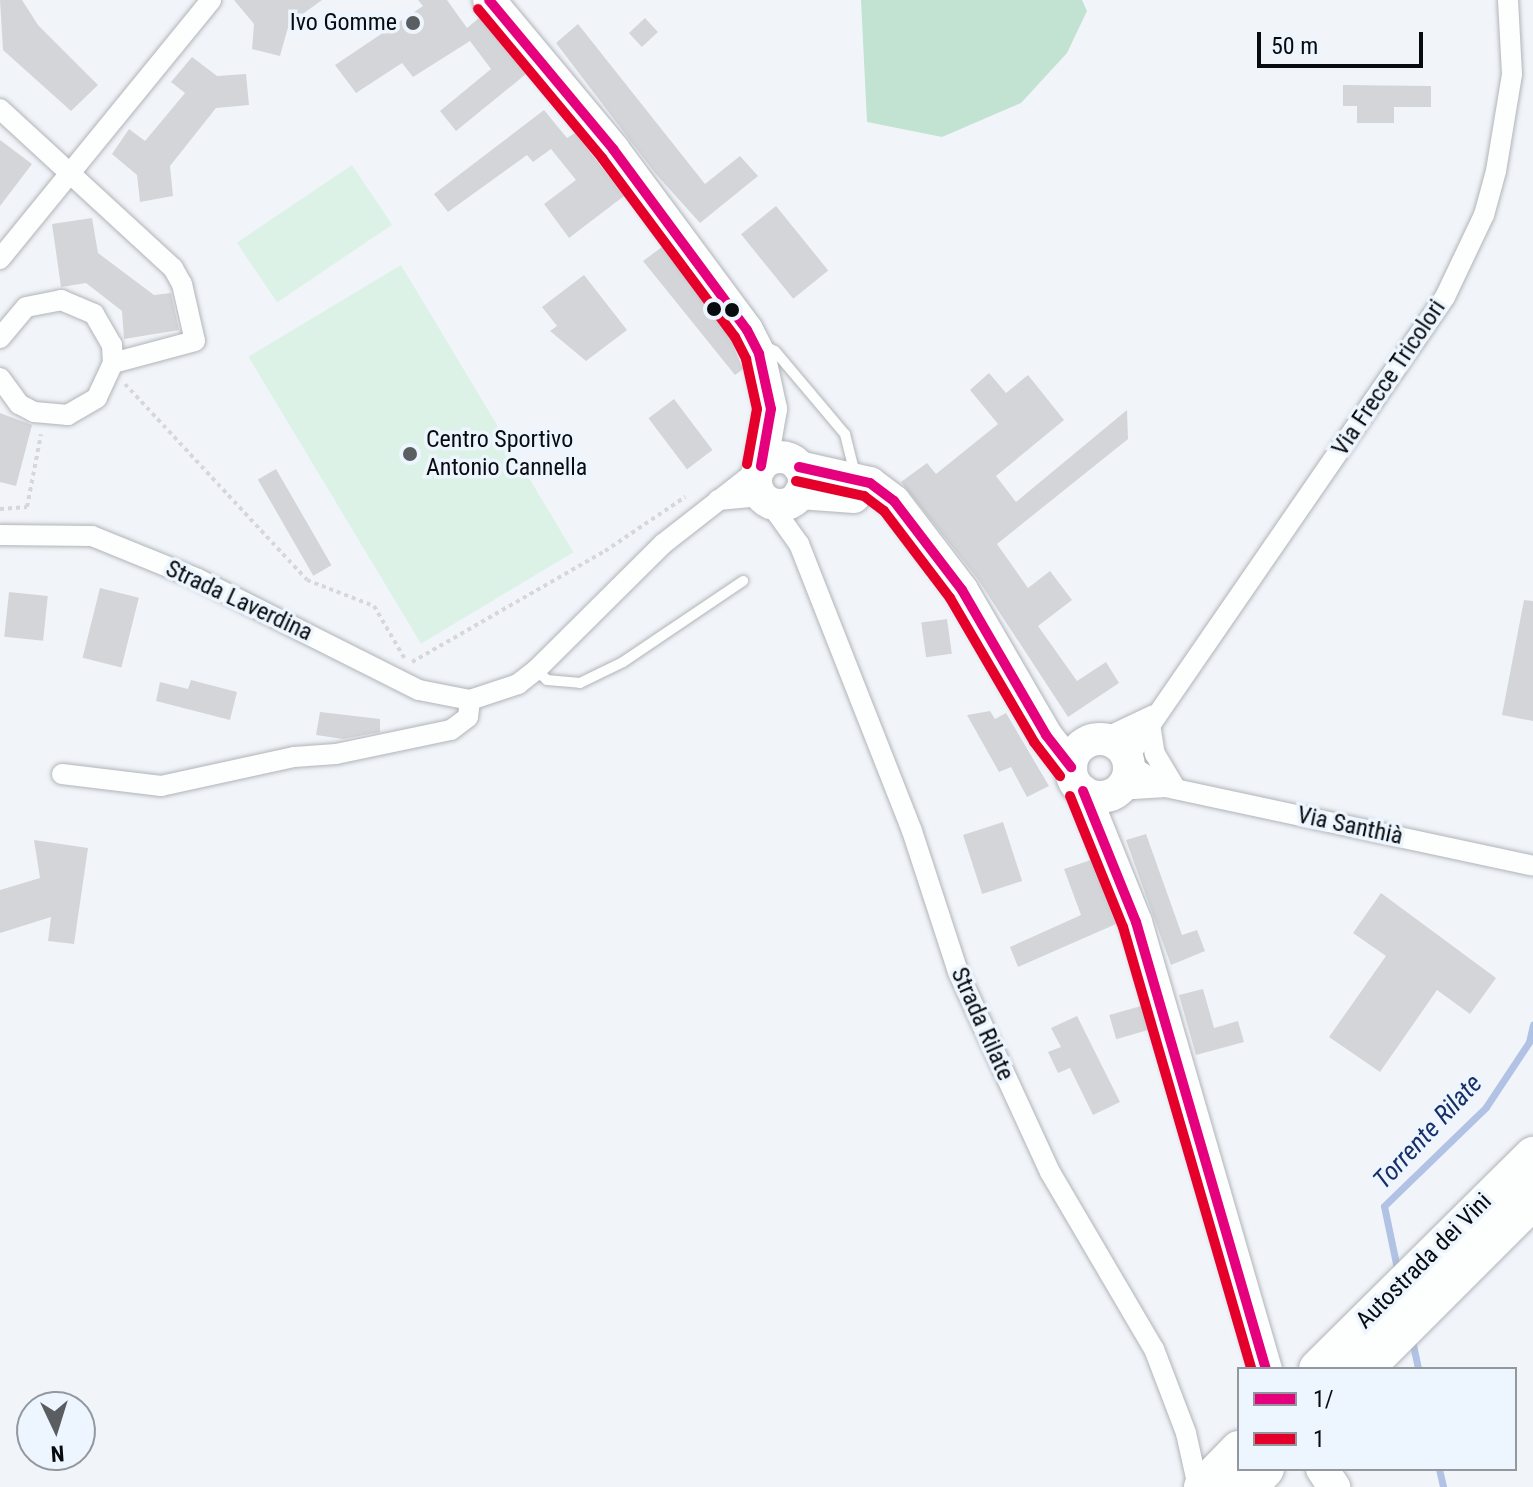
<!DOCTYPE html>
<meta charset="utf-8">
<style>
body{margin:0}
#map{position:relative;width:1533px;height:1487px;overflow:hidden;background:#f1f5fa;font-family:"Roboto Condensed",sans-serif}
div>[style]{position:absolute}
.green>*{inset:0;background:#dcf2e7;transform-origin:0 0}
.forest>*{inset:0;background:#c2e3d2}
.stream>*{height:7px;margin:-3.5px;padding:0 3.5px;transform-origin:3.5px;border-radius:3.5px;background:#b1c2e5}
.building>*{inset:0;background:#d3d5d9;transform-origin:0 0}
.path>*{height:4px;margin-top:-2px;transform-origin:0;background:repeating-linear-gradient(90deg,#d7d7d9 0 4px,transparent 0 8px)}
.roads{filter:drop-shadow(0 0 2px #b1b4b7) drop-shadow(0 0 2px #b1b4b7)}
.lane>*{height:10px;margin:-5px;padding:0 5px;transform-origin:5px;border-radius:5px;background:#fdfefe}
.street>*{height:20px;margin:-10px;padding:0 10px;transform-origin:10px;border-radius:10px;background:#fdfefe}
.primary>*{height:32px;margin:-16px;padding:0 16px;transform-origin:16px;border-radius:16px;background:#fdfefe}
.primary>.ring{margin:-16px;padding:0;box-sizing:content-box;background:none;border:32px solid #fdfefe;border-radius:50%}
.highway>*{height:38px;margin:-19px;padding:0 19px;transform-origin:19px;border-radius:19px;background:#fdfefe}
.bus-1>*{height:10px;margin:-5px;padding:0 5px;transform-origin:5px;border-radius:5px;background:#e5007d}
.bus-2>*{height:10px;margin:-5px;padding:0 5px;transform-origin:5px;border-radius:5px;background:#e4002b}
.dots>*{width:22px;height:22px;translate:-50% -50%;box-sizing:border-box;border:4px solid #edf5fe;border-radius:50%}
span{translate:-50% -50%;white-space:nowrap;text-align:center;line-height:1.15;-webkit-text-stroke:7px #edf5fe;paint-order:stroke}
.poi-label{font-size:24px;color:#090c0e}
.right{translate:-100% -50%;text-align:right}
.left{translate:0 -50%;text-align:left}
.street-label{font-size:24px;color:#090c0e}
.water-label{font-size:26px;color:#172e68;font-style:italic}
.legend{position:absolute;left:1237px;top:1367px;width:280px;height:104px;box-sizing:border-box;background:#edf5fe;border:2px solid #92989e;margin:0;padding:10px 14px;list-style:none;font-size:24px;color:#090c0e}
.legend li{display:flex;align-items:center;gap:16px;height:40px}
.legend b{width:40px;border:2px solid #92989e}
.north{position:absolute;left:16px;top:1391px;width:80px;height:80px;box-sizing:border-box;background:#edf5fe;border:2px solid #92989e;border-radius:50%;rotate:176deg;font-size:22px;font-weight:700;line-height:32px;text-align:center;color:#090c0e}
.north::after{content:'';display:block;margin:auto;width:28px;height:36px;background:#5a5e61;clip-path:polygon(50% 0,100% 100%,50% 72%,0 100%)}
.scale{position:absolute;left:1257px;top:32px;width:166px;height:36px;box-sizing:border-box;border:4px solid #090c0e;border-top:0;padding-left:10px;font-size:24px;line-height:28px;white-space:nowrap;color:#090c0e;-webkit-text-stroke:6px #edf5fe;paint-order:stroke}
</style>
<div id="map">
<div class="green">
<i style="left:352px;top:165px;width:72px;height:139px;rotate:56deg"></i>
<i style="left:401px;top:265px;width:335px;height:178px;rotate:59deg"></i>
</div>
<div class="forest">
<i style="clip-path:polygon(861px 0,1082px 0,1087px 11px,1067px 53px,1021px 103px,942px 137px,867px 122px)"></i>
</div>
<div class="stream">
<i style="left:1398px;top:1273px;width:68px;rotate:-101.8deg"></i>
<i style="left:1384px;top:1206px;width:142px;rotate:-44.1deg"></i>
<i style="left:1486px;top:1107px;width:78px;rotate:-56.5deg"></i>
<i style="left:1529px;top:1042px;width:18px;rotate:-77deg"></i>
<i style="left:1412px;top:1340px;width:30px;rotate:78deg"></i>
<i style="left:1439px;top:1469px;width:18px;rotate:77deg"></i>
</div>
<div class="building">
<i style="clip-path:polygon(0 0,22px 0,38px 25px,98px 85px,71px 111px,3px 50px)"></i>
<i style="clip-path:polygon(234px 0,322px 0,289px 24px,280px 56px,252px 49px,254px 24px)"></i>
<i style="clip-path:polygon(418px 0,447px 0,467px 28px,479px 18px,526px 74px,456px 131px,440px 111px,491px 69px,470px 41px,413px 77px,402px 63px,356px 93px,335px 65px,423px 6px)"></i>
<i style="left:645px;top:18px;width:19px;height:22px;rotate:47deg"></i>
<i style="clip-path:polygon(578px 24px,705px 184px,740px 156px,758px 176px,700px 223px,655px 173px,556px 43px)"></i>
<i style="clip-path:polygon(192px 57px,217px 76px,246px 74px,249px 105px,216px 108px,170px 166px,173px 196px,140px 202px,137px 175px,112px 154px,129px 129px,145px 141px,185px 93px,171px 82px)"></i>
<i style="clip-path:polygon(1343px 85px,1431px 86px,1431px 107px,1394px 107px,1394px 123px,1357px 123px,1357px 106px,1343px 106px)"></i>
<i style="clip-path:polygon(544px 110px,567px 138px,575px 133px,624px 196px,569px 238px,544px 204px,576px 180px,551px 149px,533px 162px,527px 155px,448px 212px,434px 194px)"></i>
<i style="clip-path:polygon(0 140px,32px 164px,0 206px)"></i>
<i style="left:776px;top:206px;width:83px;height:45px;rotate:51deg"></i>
<i style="clip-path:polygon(92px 218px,98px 253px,154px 295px,171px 293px,179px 330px,124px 339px,122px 311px,86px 283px,61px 287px,52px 224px)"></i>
<i style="clip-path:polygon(662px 247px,731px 340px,743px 369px,735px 375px,643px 261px)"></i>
<i style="clip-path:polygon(584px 275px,627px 330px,586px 361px,550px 331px,557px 326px,542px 307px)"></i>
<i style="clip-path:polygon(989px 373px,1006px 393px,1028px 375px,1064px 420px,996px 476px,1016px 502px,1127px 410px,1128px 439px,997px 544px,1028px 588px,1050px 571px,1072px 600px,1038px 626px,1077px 681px,1106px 662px,1119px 683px,1068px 717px,977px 578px,901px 482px,927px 463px,936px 474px,998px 424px,970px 390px)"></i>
<i style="left:674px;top:399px;width:64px;height:32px;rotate:53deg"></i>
<i style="clip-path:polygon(0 413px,32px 425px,16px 486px,0 482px)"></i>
<i style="left:276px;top:469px;width:111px;height:21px;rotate:60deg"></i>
<i style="left:100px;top:588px;width:40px;height:72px;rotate:14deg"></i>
<i style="left:9px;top:592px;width:39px;height:45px;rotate:6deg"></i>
<i style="clip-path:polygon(1524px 600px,1533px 601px,1533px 721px,1502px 715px)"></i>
<i style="left:947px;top:619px;width:35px;height:26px;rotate:82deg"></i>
<i style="clip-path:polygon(191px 680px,237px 692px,230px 720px,156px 701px,160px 682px,188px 689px)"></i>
<i style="clip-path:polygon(990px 711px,995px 719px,1006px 713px,1049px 786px,1027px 797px,1011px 767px,999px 772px,967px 715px)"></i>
<i style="clip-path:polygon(320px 712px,380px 719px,380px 732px,343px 739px,316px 735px)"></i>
<i style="left:1003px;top:822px;width:62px;height:42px;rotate:72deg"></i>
<i style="clip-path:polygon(1146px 834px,1182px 935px,1197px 930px,1205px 951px,1171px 965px,1126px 840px)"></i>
<i style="clip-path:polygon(34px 840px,88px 848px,74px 944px,48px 941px,51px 917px,0 933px,0 890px,40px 878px)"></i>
<i style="clip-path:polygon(1091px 860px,1116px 924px,1018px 967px,1010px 947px,1081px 915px,1064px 869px)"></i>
<i style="clip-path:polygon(1381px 893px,1496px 978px,1470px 1014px,1437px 990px,1380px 1072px,1329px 1037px,1386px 956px,1353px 933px)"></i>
<i style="clip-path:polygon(1203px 989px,1214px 1028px,1238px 1021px,1244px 1042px,1196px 1055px,1179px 995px)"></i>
<i style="left:1141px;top:1006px;width:25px;height:33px;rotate:74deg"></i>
<i style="clip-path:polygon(1077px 1016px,1120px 1102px,1093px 1115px,1070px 1068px,1058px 1073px,1048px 1052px,1061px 1047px,1051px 1028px)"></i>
</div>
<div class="path">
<i style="left:125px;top:384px;width:267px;rotate:47.1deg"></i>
<i style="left:307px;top:580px;width:72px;rotate:21.2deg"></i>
<i style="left:374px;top:606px;width:64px;rotate:59.8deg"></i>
<i style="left:0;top:509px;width:27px;rotate:-4deg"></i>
<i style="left:27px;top:507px;width:74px;rotate:-79.1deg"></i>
<i style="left:412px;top:662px;width:223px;rotate:-29.9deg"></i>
<i style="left:605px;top:551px;width:97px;rotate:-34deg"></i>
</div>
<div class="roads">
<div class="lane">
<i style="left:763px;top:345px;width:13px;rotate:27deg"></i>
<i style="left:775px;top:351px;width:109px;rotate:49.9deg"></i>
<i style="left:845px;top:434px;width:41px;rotate:76deg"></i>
<i style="left:536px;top:670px;width:15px;rotate:42deg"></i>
<i style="left:547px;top:680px;width:33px;rotate:5deg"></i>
<i style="left:580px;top:683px;width:48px;rotate:-26deg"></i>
<i style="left:623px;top:662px;width:145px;rotate:-34deg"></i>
</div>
<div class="street">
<i style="left:0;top:109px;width:235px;rotate:42.6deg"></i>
<i style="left:173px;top:268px;width:18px;rotate:61deg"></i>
<i style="left:182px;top:284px;width:58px;rotate:77.2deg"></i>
<i style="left:195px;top:341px;width:85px;rotate:165deg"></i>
<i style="left:0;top:259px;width:334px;rotate:-50.8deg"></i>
<i style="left:0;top:338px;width:40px;rotate:-50deg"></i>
<i style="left:26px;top:307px;width:36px;rotate:-11deg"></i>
<i style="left:61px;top:300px;width:36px;rotate:23deg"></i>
<i style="left:94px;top:314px;width:36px;rotate:60deg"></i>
<i style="left:112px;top:345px;width:18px;rotate:87deg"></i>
<i style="left:113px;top:363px;width:38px;rotate:115deg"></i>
<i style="left:97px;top:398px;width:34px;rotate:150deg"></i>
<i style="left:68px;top:415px;width:34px;rotate:-175deg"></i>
<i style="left:34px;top:412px;width:17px;rotate:-152deg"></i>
<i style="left:19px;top:404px;width:32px;rotate:-126deg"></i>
<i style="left:718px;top:500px;width:43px;rotate:-5.3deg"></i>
<i style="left:769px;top:502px;width:52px;rotate:54.5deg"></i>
<i style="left:799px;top:544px;width:308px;rotate:68.5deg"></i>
<i style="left:912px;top:831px;width:148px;rotate:71.9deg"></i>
<i style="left:958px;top:972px;width:220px;rotate:65.3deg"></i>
<i style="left:1050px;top:1172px;width:205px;rotate:59.6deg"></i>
<i style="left:1154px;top:1349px;width:90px;rotate:69.1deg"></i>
<i style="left:1186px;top:1433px;width:55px;rotate:77.5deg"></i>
<i style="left:0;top:535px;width:92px;rotate:0.6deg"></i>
<i style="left:92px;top:536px;width:114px;rotate:22.1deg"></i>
<i style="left:198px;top:579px;width:247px;rotate:26.7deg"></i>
<i style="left:419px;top:690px;width:52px;rotate:11.1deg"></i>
<i style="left:470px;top:700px;width:51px;rotate:-18.4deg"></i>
<i style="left:518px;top:684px;width:23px;rotate:-38deg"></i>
<i style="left:536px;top:670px;width:179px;rotate:-44.8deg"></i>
<i style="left:663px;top:544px;width:122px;rotate:-38deg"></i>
<i style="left:1150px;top:724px;width:30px;rotate:81deg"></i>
<i style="left:1155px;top:754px;width:41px;rotate:59deg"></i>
<i style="left:1103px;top:739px;width:56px;rotate:-25.2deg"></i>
<i style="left:1127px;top:759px;width:561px;rotate:-55.46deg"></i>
<i style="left:1445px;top:297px;width:91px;rotate:-64.6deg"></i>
<i style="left:1484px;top:215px;width:46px;rotate:-74.7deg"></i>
<i style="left:1496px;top:171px;width:98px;rotate:-80.6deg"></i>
<i style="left:1512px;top:74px;width:74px;rotate:-93.1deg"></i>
<i style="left:1128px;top:764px;width:44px;rotate:31.2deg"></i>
<i style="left:62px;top:774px;width:100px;rotate:6.9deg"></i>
<i style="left:161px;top:786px;width:136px;rotate:-12.3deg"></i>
<i style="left:294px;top:757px;width:42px;rotate:-4.1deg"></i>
<i style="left:336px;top:754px;width:117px;rotate:-11.8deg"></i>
<i style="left:451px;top:730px;width:21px;rotate:-37deg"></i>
<i style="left:468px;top:717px;width:17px;rotate:-83deg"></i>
<i style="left:1117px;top:790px;width:49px;rotate:-3.5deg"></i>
<i style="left:1166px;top:787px;width:375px;rotate:12.1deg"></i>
</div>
<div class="primary">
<i style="left:489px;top:0;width:194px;rotate:50.2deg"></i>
<i style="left:613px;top:149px;width:225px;rotate:53.5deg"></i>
<i style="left:747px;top:330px;width:27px;rotate:63deg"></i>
<i style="left:759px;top:354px;width:56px;rotate:77.7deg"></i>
<i style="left:771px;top:409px;width:58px;rotate:100deg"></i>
<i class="ring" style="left:756px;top:457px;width:16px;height:16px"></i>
<i style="left:799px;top:467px;width:73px;rotate:12.7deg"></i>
<i style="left:870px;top:483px;width:30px;rotate:37deg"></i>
<i style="left:894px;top:501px;width:112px;rotate:52.6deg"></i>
<i style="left:962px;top:590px;width:168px;rotate:59.9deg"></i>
<i style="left:1046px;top:735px;width:41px;rotate:52deg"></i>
<i style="left:800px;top:493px;width:54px;rotate:4.2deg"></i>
<i class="ring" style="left:1071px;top:739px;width:26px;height:26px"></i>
<i style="left:1083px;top:791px;width:141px;rotate:68deg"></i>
<i style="left:1136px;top:922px;width:466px;rotate:73.8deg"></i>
<i style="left:1322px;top:1469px;width:22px;rotate:56deg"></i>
</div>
<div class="highway">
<i style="left:1318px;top:1369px;width:303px;rotate:-44.7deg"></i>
<i style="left:1364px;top:1369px;width:239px;rotate:-45deg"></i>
<i style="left:1203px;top:1487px;width:52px;rotate:-45.8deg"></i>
<i style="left:1248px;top:1487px;width:25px;rotate:-47deg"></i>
</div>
</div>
<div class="bus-1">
<i style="left:489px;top:0;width:194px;rotate:50.2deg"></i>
<i style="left:613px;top:149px;width:225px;rotate:53.5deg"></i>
<i style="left:747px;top:330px;width:27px;rotate:63deg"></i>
<i style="left:759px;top:354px;width:56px;rotate:77.7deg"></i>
<i style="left:771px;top:409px;width:58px;rotate:100deg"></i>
<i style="left:799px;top:467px;width:73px;rotate:12.7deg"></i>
<i style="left:870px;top:483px;width:30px;rotate:37deg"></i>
<i style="left:894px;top:501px;width:112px;rotate:52.6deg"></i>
<i style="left:962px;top:590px;width:168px;rotate:59.9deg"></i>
<i style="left:1046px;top:735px;width:41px;rotate:52deg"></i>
<i style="left:1083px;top:791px;width:141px;rotate:68deg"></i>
<i style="left:1136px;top:922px;width:466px;rotate:73.8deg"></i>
</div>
<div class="bus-2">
<i style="left:478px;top:9px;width:194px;rotate:50.2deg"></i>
<i style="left:602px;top:158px;width:223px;rotate:53.4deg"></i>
<i style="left:735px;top:337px;width:25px;rotate:63deg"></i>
<i style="left:746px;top:359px;width:51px;rotate:77.6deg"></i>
<i style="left:757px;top:409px;width:56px;rotate:100.3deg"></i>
<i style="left:796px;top:481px;width:70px;rotate:12.4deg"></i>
<i style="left:864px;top:496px;width:25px;rotate:37deg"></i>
<i style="left:884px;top:511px;width:109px;rotate:52.8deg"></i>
<i style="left:950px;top:598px;width:167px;rotate:59.7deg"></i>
<i style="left:1034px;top:742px;width:43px;rotate:52.6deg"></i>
<i style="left:1070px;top:796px;width:141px;rotate:68deg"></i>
<i style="left:1123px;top:927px;width:460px;rotate:73.8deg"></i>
</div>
<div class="dots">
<i style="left:413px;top:23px;background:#5a5e61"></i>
<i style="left:714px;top:309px;background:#090c0e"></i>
<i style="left:732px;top:310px;background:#090c0e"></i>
<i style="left:410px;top:454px;background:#5a5e61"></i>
</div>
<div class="poi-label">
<span class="right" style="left:397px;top:23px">Ivo Gomme</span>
<span class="left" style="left:426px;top:454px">Centro Sportivo<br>Antonio Cannella</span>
</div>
<div class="street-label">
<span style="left:1389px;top:378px;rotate:-56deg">Via Frecce Tricolori</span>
<span style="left:239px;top:601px;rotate:25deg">Strada Laverdina</span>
<span style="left:1350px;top:826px;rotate:12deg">Via Santhià</span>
<span style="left:982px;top:1024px;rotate:66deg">Strada Rilate</span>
<span style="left:1424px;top:1261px;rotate:-45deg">Autostrada dei Vini</span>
</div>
<div class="water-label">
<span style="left:1428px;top:1132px;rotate:-47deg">Torrente Rilate</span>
</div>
<ul class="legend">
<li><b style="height:10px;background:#e5007d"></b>1/</li>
<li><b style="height:10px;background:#e4002b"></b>1</li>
</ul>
<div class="north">N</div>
<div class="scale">50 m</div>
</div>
